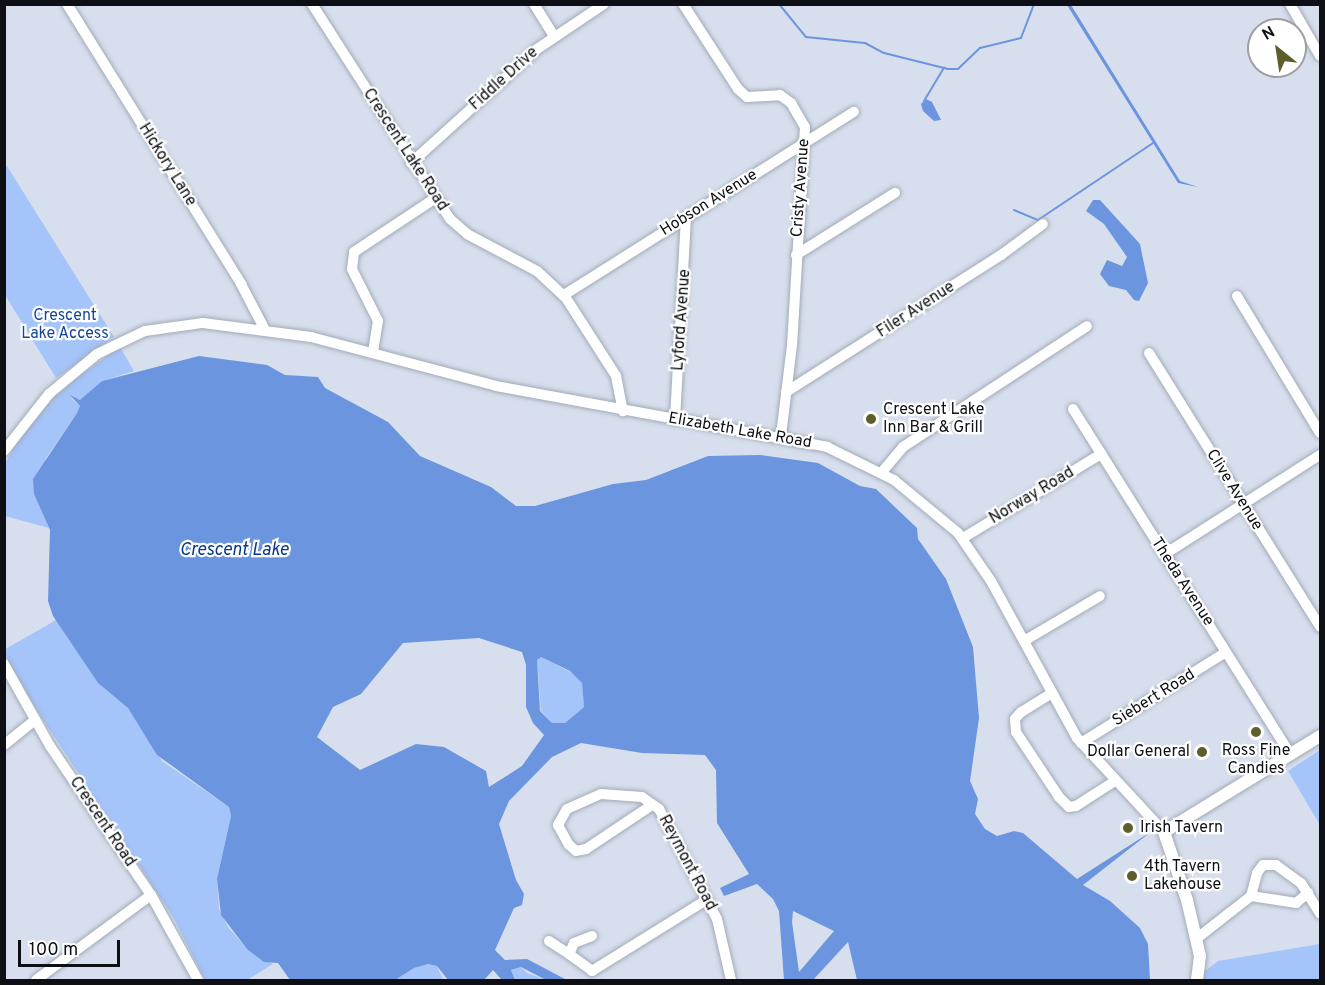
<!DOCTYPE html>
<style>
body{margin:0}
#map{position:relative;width:1325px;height:985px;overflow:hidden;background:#d7dfee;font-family:Overpass,sans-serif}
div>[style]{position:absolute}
.green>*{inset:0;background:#a5c4f9}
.water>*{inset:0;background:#6b95df}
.stream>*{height:2px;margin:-1px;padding:0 1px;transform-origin:1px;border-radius:1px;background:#6b95df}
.roads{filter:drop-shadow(0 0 2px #a2aab7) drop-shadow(0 0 2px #a2aab7)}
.minor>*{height:10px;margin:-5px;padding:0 5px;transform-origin:5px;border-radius:5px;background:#fff}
.major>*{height:12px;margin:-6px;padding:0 6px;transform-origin:6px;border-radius:6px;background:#fff}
.dots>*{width:16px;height:16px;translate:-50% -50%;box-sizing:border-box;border:3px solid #fff;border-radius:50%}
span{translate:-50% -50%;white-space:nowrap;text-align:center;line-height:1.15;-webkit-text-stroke:4.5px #fff;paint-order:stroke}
.street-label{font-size:16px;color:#0d0f14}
.park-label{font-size:16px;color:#15459b}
.poi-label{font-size:16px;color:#0d0f14}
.left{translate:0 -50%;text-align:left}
.right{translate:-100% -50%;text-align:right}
.water-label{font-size:18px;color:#06388d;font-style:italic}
.frame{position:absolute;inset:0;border:6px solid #0d0f14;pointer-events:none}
.north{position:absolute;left:1247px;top:18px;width:60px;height:60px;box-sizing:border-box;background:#fff;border:2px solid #9e9fa1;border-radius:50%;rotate:330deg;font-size:16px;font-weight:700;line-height:24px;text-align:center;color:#0d0f14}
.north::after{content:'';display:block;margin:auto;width:21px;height:27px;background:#5c5e2b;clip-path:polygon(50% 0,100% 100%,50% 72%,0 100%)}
.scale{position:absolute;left:18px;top:940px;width:102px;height:27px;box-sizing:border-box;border:3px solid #0d0f14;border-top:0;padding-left:8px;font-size:18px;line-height:21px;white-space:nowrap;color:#0d0f14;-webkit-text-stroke:4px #fff;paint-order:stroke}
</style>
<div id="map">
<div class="green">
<i style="clip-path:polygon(5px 163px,114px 337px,56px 378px,5px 295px)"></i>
<i style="clip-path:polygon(120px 347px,134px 371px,102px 381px,81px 400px,71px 398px,80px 406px,77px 413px,46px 458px,36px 498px,49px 528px,5px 516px,5px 463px,23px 433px,62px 388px)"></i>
<i style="clip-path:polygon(56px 620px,98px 683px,128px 708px,162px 761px,229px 807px,231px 816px,217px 879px,219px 909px,228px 927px,247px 949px,273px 964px,247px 980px,205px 980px,173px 917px,13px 674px,4px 650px)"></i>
<i style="clip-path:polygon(541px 657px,574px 674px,582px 683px,584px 707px,565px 723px,552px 723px,541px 711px,537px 660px)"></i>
<i style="clip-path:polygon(1320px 750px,1320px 825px,1288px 771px)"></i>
<i style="clip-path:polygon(1320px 944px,1320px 980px,1202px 980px,1204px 972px,1218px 961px)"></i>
<i style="clip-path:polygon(428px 964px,437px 966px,443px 980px,395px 980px,414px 968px)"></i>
<i style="clip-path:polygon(521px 967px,527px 973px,546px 980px,515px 980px,511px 970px)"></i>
</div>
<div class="water">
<i style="clip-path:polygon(1067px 5px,1071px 5px,1180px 181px,1198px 187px,1178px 183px)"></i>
<i style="clip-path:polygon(926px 99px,932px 102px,941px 120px,934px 121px,923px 111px,921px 104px)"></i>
<i style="clip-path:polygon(1093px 200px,1100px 200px,1140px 244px,1148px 283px,1139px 301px,1134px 300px,1126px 290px,1109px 286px,1100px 274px,1107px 260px,1122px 266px,1127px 257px,1104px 224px,1086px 211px)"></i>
<i style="clip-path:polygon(evenodd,199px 356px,267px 365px,285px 375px,318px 377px,325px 388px,388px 422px,420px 456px,491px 487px,516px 506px,535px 506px,613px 484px,646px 480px,708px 456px,761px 455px,818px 463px,860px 486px,876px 489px,917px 528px,918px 539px,946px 579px,973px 647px,979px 718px,970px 781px,978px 799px,975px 814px,985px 829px,997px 836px,1014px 831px,1023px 833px,1077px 879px,1152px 831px,1083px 885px,1110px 901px,1140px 928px,1148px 944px,1150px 980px,857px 980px,848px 942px,813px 980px,784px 980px,779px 911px,773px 899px,757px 884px,724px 896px,720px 888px,749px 874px,717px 823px,716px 770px,705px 755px,642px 753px,581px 743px,552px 757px,509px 801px,499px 824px,516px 880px,524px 894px,522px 905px,514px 908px,495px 950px,505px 960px,527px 959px,565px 979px,546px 980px,521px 967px,511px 970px,515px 980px,502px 980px,493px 970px,484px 980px,448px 980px,437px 966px,428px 964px,414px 968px,395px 980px,290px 980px,278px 963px,264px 962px,247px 949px,221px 915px,217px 879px,231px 816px,229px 807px,157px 755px,128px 708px,98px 683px,53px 616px,48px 601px,50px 530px,34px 494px,33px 479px,77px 413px,80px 406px,70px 395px,80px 400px,102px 381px,199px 356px,479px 638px,522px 652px,526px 665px,526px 707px,533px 723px,544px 735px,522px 766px,489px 787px,486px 771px,444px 747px,416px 744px,360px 770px,317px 737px,333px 707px,361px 694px,403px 643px,479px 638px,199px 356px,541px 657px,570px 671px,582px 683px,584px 707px,565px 723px,552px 723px,540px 711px,537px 660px,541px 657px,199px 356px,793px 911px,834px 931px,799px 972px,792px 922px,793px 911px)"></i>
</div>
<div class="stream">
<i style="left:779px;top:4px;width:43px;rotate:50.7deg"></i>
<i style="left:806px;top:37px;width:59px;rotate:5.8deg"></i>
<i style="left:865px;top:43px;width:21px;rotate:28deg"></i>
<i style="left:884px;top:53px;width:66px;rotate:14deg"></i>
<i style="left:948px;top:69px;width:10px"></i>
<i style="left:958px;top:69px;width:30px;rotate:-44deg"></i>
<i style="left:980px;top:48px;width:42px;rotate:-13.7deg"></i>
<i style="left:1021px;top:38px;width:36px;rotate:-69deg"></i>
<i style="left:924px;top:101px;width:39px;rotate:-59deg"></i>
<i style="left:1014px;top:210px;width:26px;rotate:23deg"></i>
<i style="left:1038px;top:220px;width:138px;rotate:-33.8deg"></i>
</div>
<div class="roads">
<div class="minor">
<i style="left:67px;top:4px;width:330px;rotate:58.1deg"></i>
<i style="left:241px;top:284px;width:50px;rotate:62.4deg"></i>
<i style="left:312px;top:4px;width:255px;rotate:57.3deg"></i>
<i style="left:450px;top:219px;width:23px;rotate:41deg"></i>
<i style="left:467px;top:234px;width:79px;rotate:27.9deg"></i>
<i style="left:537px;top:271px;width:40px;rotate:43deg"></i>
<i style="left:566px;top:298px;width:93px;rotate:57.3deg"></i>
<i style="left:616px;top:376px;width:36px;rotate:79deg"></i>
<i style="left:534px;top:4px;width:38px;rotate:58deg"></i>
<i style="left:683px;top:4px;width:101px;rotate:57.1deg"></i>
<i style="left:738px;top:89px;width:12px;rotate:42deg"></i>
<i style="left:747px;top:97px;width:33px;rotate:-3deg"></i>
<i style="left:780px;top:95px;width:14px;rotate:36deg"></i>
<i style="left:791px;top:103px;width:28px;rotate:60deg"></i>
<i style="left:805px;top:127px;width:218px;rotate:93.4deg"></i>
<i style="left:792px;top:345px;width:92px;rotate:96.9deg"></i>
<i style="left:1290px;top:4px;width:60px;rotate:60deg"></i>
<i style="left:411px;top:163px;width:170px;rotate:-42.1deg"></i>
<i style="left:537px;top:49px;width:81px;rotate:-33.9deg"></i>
<i style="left:796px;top:255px;width:117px;rotate:-32.1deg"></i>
<i style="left:564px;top:295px;width:343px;rotate:-32.3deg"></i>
<i style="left:1237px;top:296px;width:160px;rotate:58.8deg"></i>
<i style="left:373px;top:352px;width:31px;rotate:-81deg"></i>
<i style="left:378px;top:321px;width:58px;rotate:-116.6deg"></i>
<i style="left:352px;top:269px;width:17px;rotate:-83deg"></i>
<i style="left:354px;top:252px;width:96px;rotate:-33.5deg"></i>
<i style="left:1149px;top:353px;width:323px;rotate:58deg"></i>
<i style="left:786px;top:392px;width:255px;rotate:-32.5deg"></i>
<i style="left:1001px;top:255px;width:52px;rotate:-36.4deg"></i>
<i style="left:1073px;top:409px;width:409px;rotate:57.8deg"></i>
<i style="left:675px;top:420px;width:201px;rotate:-86.9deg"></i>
<i style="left:4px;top:451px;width:73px;rotate:-51.7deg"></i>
<i style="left:49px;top:394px;width:62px;rotate:-39.8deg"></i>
<i style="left:97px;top:354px;width:53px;rotate:-25.6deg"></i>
<i style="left:145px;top:331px;width:59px;rotate:-7.9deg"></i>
<i style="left:203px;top:323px;width:109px;rotate:7.4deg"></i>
<i style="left:311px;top:337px;width:191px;rotate:14.8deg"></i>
<i style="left:496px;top:386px;width:337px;rotate:10.4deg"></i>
<i style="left:827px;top:447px;width:75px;rotate:26.2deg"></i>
<i style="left:894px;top:480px;width:83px;rotate:39.6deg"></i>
<i style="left:958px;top:533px;width:58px;rotate:55.5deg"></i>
<i style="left:991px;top:581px;width:179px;rotate:61.3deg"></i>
<i style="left:1077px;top:738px;width:128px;rotate:47.2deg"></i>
<i style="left:882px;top:472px;width:33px;rotate:-50deg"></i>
<i style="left:903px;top:447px;width:220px;rotate:-33.3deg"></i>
<i style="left:963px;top:538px;width:162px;rotate:-31.3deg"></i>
<i style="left:1165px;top:554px;width:184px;rotate:-32.6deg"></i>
<i style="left:1024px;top:641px;width:88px;rotate:-30.6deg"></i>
<i style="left:4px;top:664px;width:94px;rotate:60.7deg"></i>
<i style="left:50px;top:746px;width:180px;rotate:55.9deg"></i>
<i style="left:151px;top:895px;width:97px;rotate:61.1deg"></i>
<i style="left:1052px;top:693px;width:36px;rotate:148deg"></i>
<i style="left:1021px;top:712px;width:9px;rotate:131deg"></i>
<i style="left:1015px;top:719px;width:13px;rotate:86deg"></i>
<i style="left:1016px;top:732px;width:78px;rotate:56.5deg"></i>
<i style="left:1059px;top:797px;width:14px;rotate:45deg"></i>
<i style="left:1069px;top:807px;width:7px;rotate:-8deg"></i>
<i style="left:1076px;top:806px;width:46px;rotate:-32.7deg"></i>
<i style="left:1081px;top:743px;width:171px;rotate:-32.1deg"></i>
<i style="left:4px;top:745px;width:40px;rotate:-39deg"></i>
<i style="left:652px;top:805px;width:79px;rotate:146.3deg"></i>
<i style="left:586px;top:849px;width:10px;rotate:169deg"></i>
<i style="left:576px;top:851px;width:9px;rotate:-139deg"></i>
<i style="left:569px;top:845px;width:23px;rotate:-119deg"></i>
<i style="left:558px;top:825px;width:18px;rotate:-61deg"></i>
<i style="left:567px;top:809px;width:37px;rotate:-24deg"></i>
<i style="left:601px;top:794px;width:41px;rotate:4.2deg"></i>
<i style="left:642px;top:797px;width:21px;rotate:35deg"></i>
<i style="left:659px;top:809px;width:124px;rotate:62.2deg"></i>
<i style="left:717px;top:919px;width:63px;rotate:77.1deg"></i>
<i style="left:1251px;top:896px;width:46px;rotate:8.8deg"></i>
<i style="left:1296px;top:903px;width:16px;rotate:-40deg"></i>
<i style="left:592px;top:936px;width:19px;rotate:159deg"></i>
<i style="left:574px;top:943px;width:12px;rotate:114deg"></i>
<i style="left:569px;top:954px;width:29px;rotate:36deg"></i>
<i style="left:592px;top:971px;width:134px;rotate:-31.9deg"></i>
<i style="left:1196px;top:939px;width:70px;rotate:-38deg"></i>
<i style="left:1251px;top:896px;width:24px;rotate:-75deg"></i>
<i style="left:1257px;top:873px;width:10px;rotate:-53deg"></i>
<i style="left:1263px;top:865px;width:13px"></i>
<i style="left:1276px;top:865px;width:31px;rotate:36deg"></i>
<i style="left:1301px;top:883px;width:36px;rotate:58deg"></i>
<i style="left:549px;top:941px;width:24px;rotate:33deg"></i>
<i style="left:36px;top:980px;width:143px;rotate:-36.5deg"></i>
</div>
<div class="major">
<i style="left:1197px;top:980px;width:24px;rotate:-83deg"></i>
<i style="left:1200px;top:956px;width:57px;rotate:-103.1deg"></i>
<i style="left:1187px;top:900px;width:72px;rotate:-108.7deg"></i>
<i style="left:1164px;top:832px;width:183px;rotate:-31.6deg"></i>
</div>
</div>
<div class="dots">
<i style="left:871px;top:419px;background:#5c5e2b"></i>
<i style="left:1256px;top:732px;background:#5c5e2b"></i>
<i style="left:1202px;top:752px;background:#5c5e2b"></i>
<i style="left:1128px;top:828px;background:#5c5e2b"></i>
<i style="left:1132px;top:876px;background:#5c5e2b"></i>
</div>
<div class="street-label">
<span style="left:504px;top:79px;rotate:-42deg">Fiddle Drive</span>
<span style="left:405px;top:150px;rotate:57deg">Crescent Lake Road</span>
<span style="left:167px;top:165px;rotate:58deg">Hickory Lane</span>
<span style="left:801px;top:188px;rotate:-86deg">Cristy Avenue</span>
<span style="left:709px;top:203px;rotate:-32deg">Hobson Avenue</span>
<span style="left:916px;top:310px;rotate:-33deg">Filer Avenue</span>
<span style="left:682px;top:320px;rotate:-86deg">Lyford Avenue</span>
<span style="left:740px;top:431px;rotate:10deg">Elizabeth Lake Road</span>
<span style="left:1234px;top:490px;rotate:58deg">Clive Avenue</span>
<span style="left:1032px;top:496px;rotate:-31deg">Norway Road</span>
<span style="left:1182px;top:582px;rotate:57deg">Theda Avenue</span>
<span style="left:1154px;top:698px;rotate:-32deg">Siebert Road</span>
<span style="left:102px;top:822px;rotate:56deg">Crescent Road</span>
<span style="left:687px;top:863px;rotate:62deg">Reymont Road</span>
</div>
<div class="park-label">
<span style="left:65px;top:325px">Crescent<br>Lake Access</span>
</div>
<div class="poi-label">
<span class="left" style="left:883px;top:419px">Crescent Lake<br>Inn Bar &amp; Grill</span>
<span style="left:1256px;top:760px">Ross Fine<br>Candies</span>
<span class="right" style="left:1190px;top:752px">Dollar General</span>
<span class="left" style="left:1140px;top:828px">Irish Tavern</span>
<span class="left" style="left:1144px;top:876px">4th Tavern<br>Lakehouse</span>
</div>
<div class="water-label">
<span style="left:234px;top:551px">Crescent Lake</span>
</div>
<div class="frame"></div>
<div class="north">N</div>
<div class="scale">100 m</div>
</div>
